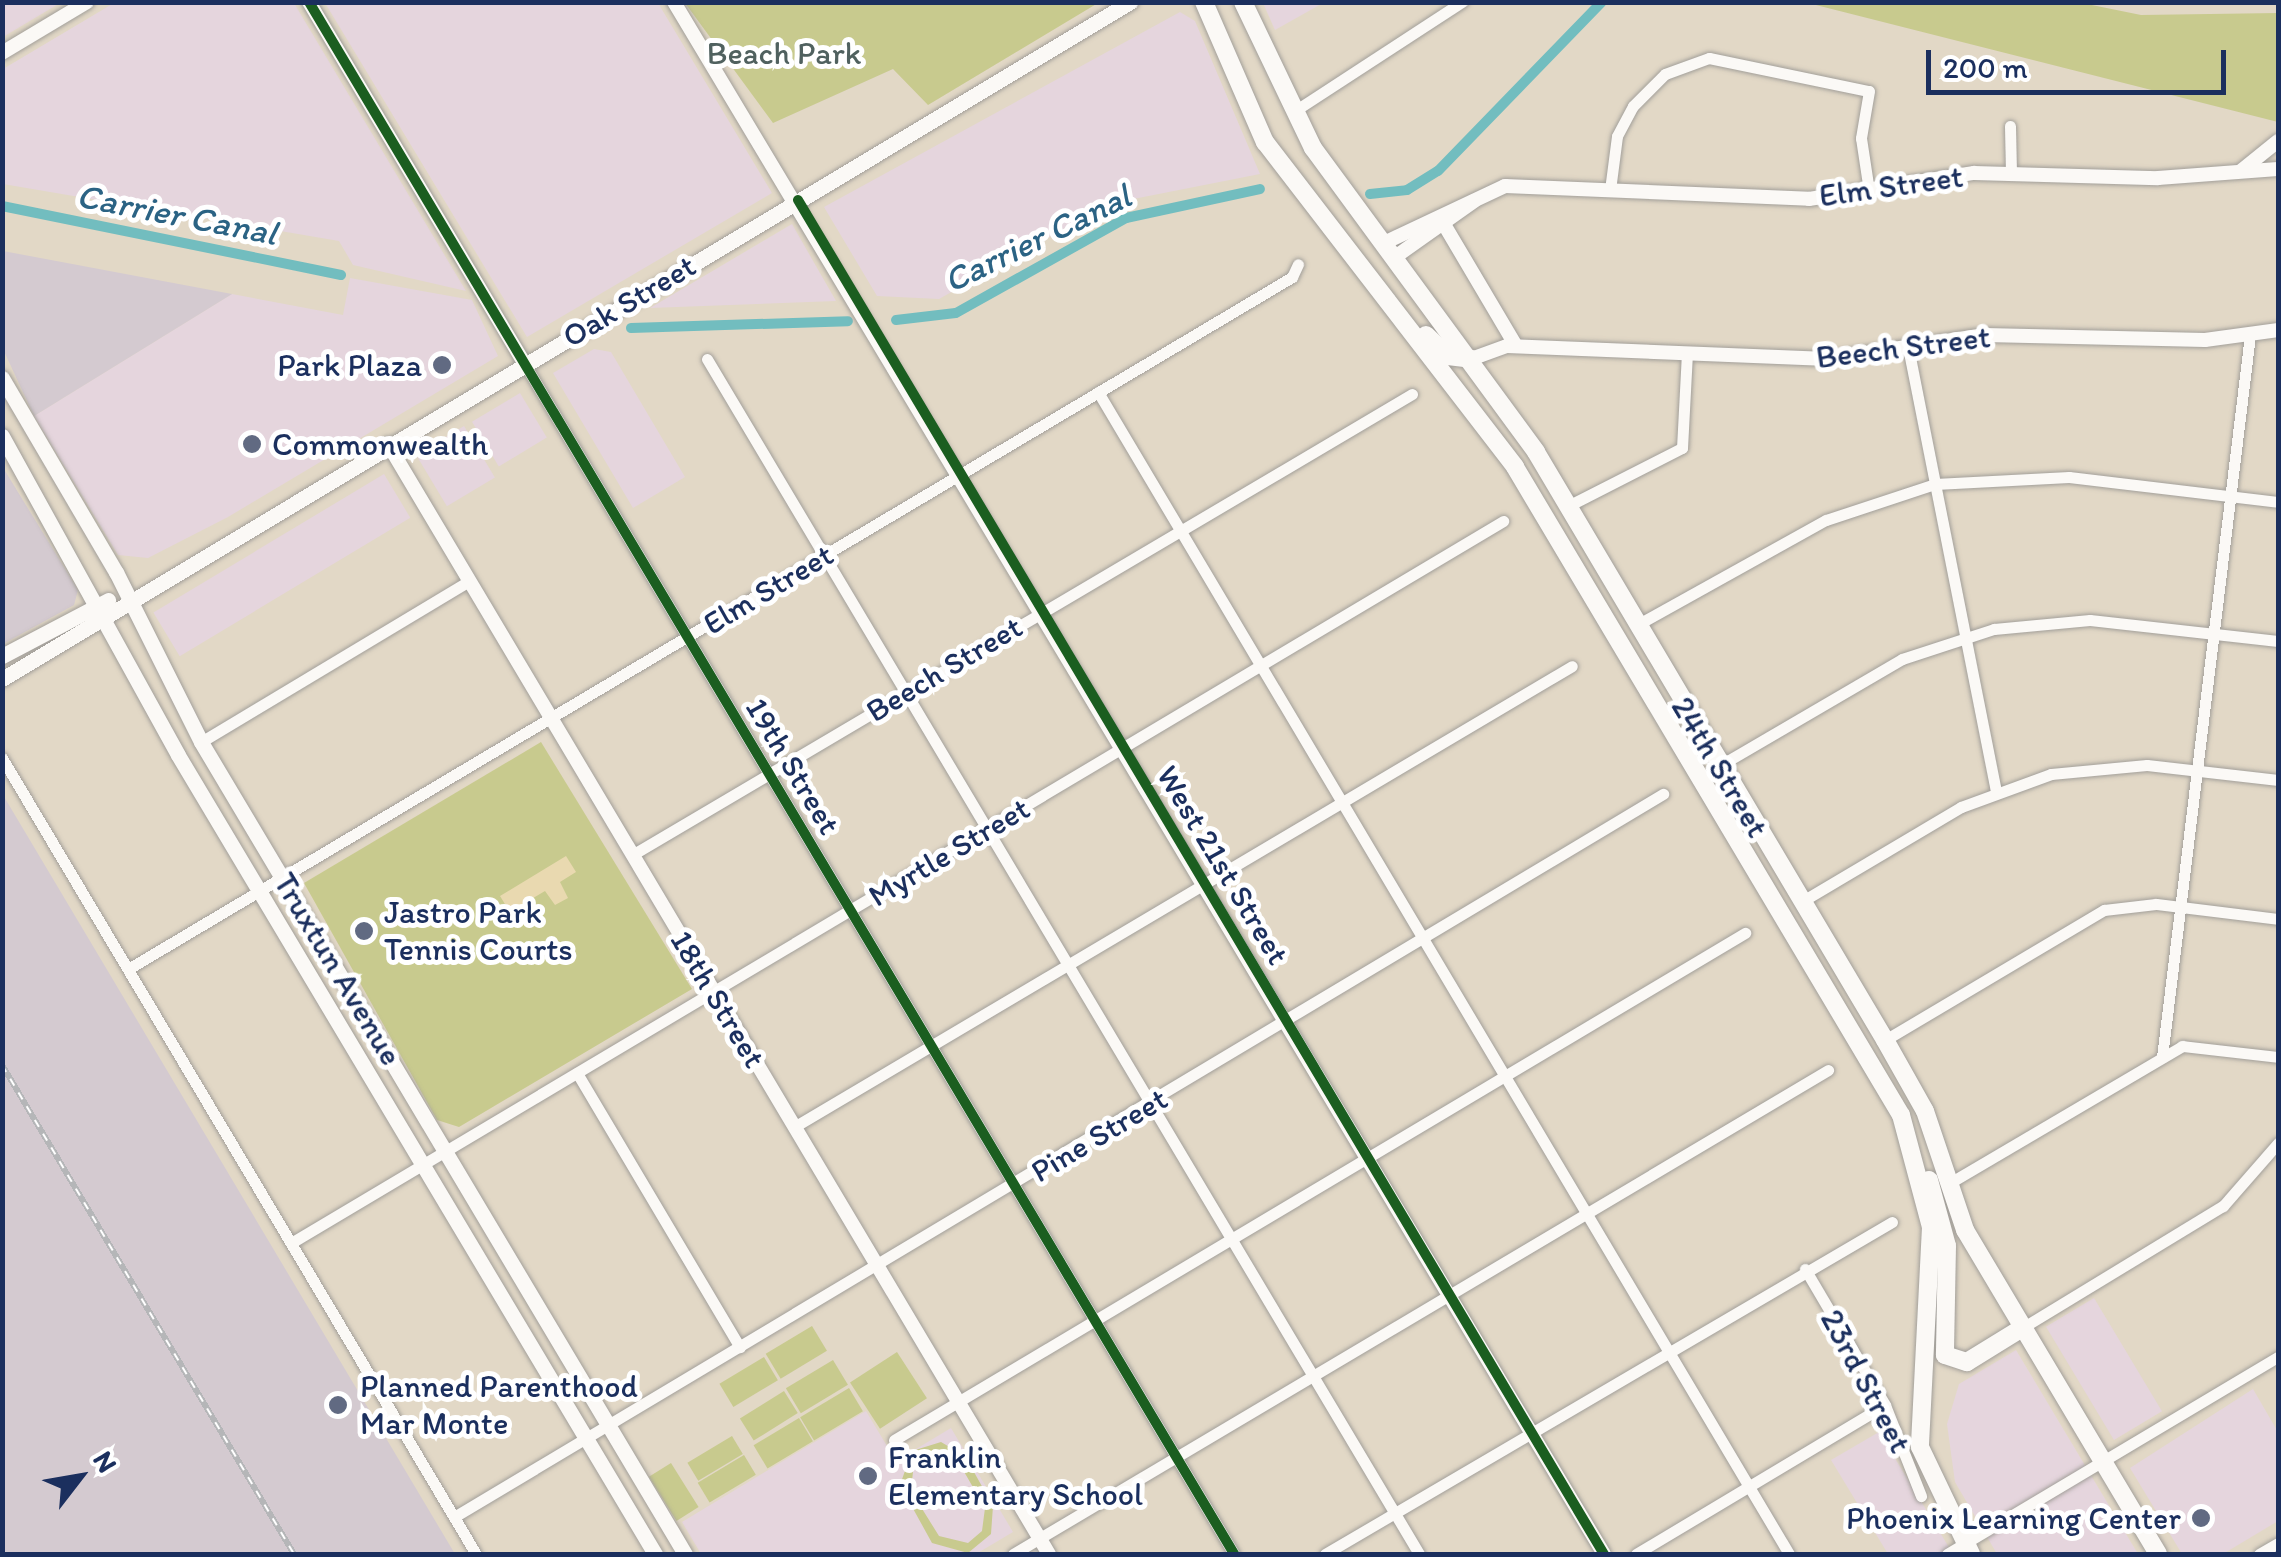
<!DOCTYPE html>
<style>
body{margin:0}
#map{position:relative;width:2281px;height:1557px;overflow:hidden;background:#e2d8c6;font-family:Itim,sans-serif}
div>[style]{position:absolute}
.built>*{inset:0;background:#e5d5dd;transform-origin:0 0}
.industrial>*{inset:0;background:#d4cad0}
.green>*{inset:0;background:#c8ca8e;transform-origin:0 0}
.sand>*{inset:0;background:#e9d9b0}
.canal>*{height:10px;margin:-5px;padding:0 5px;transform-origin:5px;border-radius:5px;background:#72bdbf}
.roads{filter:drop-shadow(0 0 2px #a29f9a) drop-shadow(0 0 2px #a29f9a)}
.minor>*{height:11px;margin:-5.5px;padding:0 5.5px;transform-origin:5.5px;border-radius:5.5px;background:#fbf9f6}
.tertiary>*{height:14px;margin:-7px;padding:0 7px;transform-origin:7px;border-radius:7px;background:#fbf9f6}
.secondary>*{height:15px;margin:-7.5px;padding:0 7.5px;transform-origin:7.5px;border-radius:7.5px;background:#fbf9f6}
.primary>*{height:18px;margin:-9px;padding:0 9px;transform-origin:9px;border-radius:9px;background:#fbf9f6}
.rail>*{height:6px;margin-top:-3px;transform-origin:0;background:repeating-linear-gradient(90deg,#fff 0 8px,#b5b6b8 0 16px);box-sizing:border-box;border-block:2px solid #b5b6b8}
.cycleway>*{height:10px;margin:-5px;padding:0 5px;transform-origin:5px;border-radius:5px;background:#1b5e20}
.dots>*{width:28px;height:28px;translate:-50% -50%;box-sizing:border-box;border:5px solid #fff;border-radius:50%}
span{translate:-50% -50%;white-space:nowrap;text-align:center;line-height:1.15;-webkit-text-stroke:10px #fff;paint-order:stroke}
.park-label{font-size:32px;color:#50615f}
.street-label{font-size:32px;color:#1b2f5e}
.poi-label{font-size:32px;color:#1b2f5e}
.right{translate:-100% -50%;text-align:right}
.left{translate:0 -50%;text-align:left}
.water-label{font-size:35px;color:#2b6384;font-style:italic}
.frame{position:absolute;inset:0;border:5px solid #1b2f5e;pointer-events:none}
.north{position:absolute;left:30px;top:1427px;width:100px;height:100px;-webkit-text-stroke:8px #fff;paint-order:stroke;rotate:59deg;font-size:28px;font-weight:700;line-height:40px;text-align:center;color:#1b2f5e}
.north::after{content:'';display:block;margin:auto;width:35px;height:45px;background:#1b2f5e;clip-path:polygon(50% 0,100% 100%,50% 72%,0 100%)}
.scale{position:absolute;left:1926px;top:50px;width:300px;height:45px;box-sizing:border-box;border:5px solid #1b2f5e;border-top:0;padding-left:12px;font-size:30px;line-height:35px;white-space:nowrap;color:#1b2f5e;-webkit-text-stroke:8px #fff;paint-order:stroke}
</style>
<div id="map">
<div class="built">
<i style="clip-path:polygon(3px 2px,60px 2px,60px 3px,3px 37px)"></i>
<i style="clip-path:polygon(114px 3px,294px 3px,466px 291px,353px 265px,339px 241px,3px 184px,3px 69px)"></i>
<i style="clip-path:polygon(325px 3px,658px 3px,772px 193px,527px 337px)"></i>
<i style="clip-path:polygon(1263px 3px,1323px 3px,1275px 30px)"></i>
<i style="clip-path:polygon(1180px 12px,1195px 21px,1260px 174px,1108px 204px,939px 299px,877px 296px,824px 207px)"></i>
<i style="clip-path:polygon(792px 224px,836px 301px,650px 308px)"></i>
<i style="clip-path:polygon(350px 278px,472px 300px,498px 356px,228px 517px,148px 558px,118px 555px,34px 416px,232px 294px,343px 315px)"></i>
<i style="clip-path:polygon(594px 349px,611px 352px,685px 477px,633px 508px,553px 373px)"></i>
<i style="left:520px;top:393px;width:52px;height:56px;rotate:59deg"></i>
<i style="left:464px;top:426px;width:60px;height:56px;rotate:59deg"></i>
<i style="left:384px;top:474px;width:51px;height:269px;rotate:59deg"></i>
<i style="left:2094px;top:1298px;width:132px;height:56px;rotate:59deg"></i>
<i style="clip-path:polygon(2016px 1350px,2138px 1554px,1997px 1554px,1955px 1482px,1947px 1424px,1959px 1384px)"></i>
<i style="clip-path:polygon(2253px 1389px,2278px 1432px,2278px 1521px,2223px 1554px,2182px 1554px,2130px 1468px)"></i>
<i style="clip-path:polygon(866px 1411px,896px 1461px,951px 1428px,1013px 1532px,976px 1554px,701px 1554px,682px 1522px)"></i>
<i style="clip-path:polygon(1879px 1432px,1953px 1554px,1888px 1554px,1831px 1460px)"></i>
</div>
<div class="industrial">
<i style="clip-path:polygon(3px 251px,232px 294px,34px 416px,3px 349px)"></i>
<i style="clip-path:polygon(2px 466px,78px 590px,74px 605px,3px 644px)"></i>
<i style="clip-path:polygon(3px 795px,455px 1554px,3px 1554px)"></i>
</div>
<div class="green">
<i style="clip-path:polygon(685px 3px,1098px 3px,928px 105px,893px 69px,773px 123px)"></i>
<i style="clip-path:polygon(2082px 3px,2141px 15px,2278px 13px,2278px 122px,1808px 3px)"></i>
<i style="clip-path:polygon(541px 742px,692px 989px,459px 1127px,437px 1120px,304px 883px)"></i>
<i style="left:812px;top:1326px;width:29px;height:54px;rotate:59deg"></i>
<i style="left:897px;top:1352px;width:55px;height:56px;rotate:57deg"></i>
<i style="left:764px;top:1357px;width:27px;height:52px;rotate:59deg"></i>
<i style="left:833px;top:1360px;width:29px;height:55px;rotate:59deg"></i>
<i style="left:849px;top:1388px;width:27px;height:57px;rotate:59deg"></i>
<i style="left:784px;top:1391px;width:26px;height:52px;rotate:58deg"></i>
<i style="left:799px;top:1418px;width:27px;height:53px;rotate:59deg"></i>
<i style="left:732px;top:1436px;width:21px;height:52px;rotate:59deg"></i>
<i style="clip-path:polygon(evenodd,941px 1442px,965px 1456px,993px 1506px,991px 1534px,968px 1553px,932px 1543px,900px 1485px,912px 1451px,941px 1442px,935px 1452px,959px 1463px,985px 1508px,982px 1531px,968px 1543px,939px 1536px,911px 1491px,914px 1462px,935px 1452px)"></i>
<i style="left:744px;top:1455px;width:23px;height:54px;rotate:59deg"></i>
<i style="left:671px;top:1463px;width:52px;height:26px;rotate:58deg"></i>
</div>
<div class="sand">
<i style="clip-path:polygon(566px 856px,576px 872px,560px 882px,568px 898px,555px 905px,545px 891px,523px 904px,531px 919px,519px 927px,500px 896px)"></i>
</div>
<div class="canal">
<i style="left:1370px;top:194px;width:37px;rotate:-6deg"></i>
<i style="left:1407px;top:190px;width:36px;rotate:-32deg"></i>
<i style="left:1438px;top:171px;width:235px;rotate:-45.9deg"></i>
<i style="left:2px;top:206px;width:346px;rotate:11.5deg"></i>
<i style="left:896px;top:320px;width:60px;rotate:-6.7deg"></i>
<i style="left:956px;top:313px;width:195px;rotate:-29.2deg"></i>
<i style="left:1126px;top:218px;width:137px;rotate:-12.2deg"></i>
<i style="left:631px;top:328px;width:217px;rotate:-1.8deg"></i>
</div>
<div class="roads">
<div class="minor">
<i style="left:1293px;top:112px;width:202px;rotate:-33.1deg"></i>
<i style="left:2010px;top:126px;width:48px;rotate:88.8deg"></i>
<i style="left:1610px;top:190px;width:54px;rotate:-82.6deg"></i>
<i style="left:1617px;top:136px;width:34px;rotate:-62deg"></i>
<i style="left:1633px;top:106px;width:45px;rotate:-45deg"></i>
<i style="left:1665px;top:74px;width:47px;rotate:-20deg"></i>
<i style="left:1709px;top:58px;width:163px;rotate:11.7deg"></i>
<i style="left:1869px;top:91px;width:48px;rotate:99.7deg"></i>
<i style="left:1861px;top:138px;width:54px;rotate:81.4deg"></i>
<i style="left:1908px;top:347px;width:453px;rotate:78.8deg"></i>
<i style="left:707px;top:359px;width:1391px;rotate:59.21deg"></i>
<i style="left:524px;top:363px;width:1387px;rotate:59.2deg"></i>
<i style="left:1098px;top:392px;width:1352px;rotate:59.26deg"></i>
<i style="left:1568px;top:506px;width:128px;rotate:-27deg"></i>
<i style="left:1682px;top:448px;width:94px;rotate:-87deg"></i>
<i style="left:1637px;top:625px;width:216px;rotate:-29.1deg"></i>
<i style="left:1826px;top:520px;width:115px;rotate:-18.3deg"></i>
<i style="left:1935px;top:484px;width:134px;rotate:-3deg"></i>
<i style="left:2069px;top:477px;width:210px;rotate:6.8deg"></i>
<i style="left:201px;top:742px;width:313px;rotate:-31deg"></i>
<i style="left:2px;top:758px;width:926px;rotate:59.23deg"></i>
<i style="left:1719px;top:766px;width:212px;rotate:-30.3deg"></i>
<i style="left:1902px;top:659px;width:97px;rotate:-18.1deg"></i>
<i style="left:1994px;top:629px;width:96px;rotate:-5.4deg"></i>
<i style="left:2090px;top:620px;width:189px;rotate:6.4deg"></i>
<i style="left:632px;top:855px;width:906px;rotate:-30.58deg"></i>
<i style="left:1801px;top:902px;width:186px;rotate:-30.7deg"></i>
<i style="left:1961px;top:807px;width:96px;rotate:-20.1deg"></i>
<i style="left:2051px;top:774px;width:96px;rotate:-5.4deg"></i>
<i style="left:2147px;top:765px;width:132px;rotate:6.5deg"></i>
<i style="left:128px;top:969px;width:1354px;rotate:-30.73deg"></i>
<i style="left:1292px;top:277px;width:14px;rotate:-65deg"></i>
<i style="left:1885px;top:1040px;width:255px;rotate:-30.7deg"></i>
<i style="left:2104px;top:910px;width:52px;rotate:-6.6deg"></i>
<i style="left:2156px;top:904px;width:123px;rotate:7deg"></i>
<i style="left:2162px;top:1057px;width:727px;rotate:-83.05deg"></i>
<i style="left:577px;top:1073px;width:319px;rotate:59.3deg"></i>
<i style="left:794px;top:1127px;width:904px;rotate:-30.65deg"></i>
<i style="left:1948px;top:1184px;width:272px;rotate:-30.5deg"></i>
<i style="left:2182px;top:1046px;width:97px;rotate:6.5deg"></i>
<i style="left:291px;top:1243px;width:1411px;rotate:-30.78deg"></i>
<i style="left:1805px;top:1269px;width:158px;rotate:59.5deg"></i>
<i style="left:1885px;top:1405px;width:98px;rotate:68.4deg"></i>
<i style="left:2022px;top:1328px;width:235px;rotate:-31.3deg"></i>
<i style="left:2223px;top:1206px;width:84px;rotate:-48.9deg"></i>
<i style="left:894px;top:1440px;width:991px;rotate:-30.79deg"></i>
<i style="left:454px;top:1517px;width:1409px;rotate:-30.88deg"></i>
<i style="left:1013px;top:1554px;width:948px;rotate:-30.7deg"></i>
<i style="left:1325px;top:1554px;width:657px;rotate:-30.35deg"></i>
<i style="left:1636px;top:1554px;width:290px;rotate:-30.9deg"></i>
<i style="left:1947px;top:1554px;width:385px;rotate:-30.8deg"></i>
<i style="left:2259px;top:1554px;width:22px;rotate:-30deg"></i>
</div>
<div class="tertiary">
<i style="left:309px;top:2px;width:420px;rotate:59.2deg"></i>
<i style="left:674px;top:2px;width:1809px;rotate:59.07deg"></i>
<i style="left:2px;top:53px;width:99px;rotate:-31deg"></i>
<i style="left:2242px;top:170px;width:46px;rotate:-38.9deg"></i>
<i style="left:1445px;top:226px;width:139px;rotate:59.4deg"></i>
<i style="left:1384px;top:243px;width:134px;rotate:-25.2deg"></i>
<i style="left:1505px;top:186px;width:304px;rotate:2.4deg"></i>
<i style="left:1809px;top:199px;width:167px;rotate:-9deg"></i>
<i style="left:1974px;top:173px;width:184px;rotate:1.6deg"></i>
<i style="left:2158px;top:178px;width:120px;rotate:-4.3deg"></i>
<i style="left:1395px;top:257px;width:97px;rotate:-35.3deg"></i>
<i style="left:1471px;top:359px;width:38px;rotate:-20deg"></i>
<i style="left:1507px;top:346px;width:321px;rotate:2.3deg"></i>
<i style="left:1828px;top:359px;width:159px;rotate:-8.7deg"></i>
<i style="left:1985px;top:335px;width:220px;rotate:1.3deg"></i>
<i style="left:2205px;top:340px;width:74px;rotate:-7.8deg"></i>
<i style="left:388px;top:444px;width:1292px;rotate:59.23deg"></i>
</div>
<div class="secondary">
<i style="left:2px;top:378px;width:225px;rotate:59.6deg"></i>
<i style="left:116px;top:572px;width:190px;rotate:63.4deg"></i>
<i style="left:201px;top:742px;width:945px;rotate:59.2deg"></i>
<i style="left:2px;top:436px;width:364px;rotate:61.1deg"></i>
<i style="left:178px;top:755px;width:931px;rotate:59.16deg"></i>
<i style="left:2px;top:656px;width:120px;rotate:-27.8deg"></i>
<i style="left:2px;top:679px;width:1316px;rotate:-30.97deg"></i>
</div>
<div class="primary">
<i style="left:1204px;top:2px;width:153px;rotate:66.5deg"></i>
<i style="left:1265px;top:142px;width:410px;rotate:52.4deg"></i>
<i style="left:1515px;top:467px;width:754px;rotate:59.22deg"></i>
<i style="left:1901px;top:1115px;width:116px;rotate:75deg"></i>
<i style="left:1931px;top:1227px;width:220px;rotate:92.9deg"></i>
<i style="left:1920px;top:1447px;width:119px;rotate:64.5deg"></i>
<i style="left:1243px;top:2px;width:162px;rotate:64.4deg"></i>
<i style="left:1313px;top:148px;width:377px;rotate:53.7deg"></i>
<i style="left:1536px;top:452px;width:684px;rotate:59.31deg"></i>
<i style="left:1885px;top:1040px;width:81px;rotate:60.6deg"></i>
<i style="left:1925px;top:1111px;width:126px;rotate:71.4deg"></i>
<i style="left:1965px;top:1230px;width:377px;rotate:59.2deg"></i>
<i style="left:1426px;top:335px;width:30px;rotate:44deg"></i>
<i style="left:1448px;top:356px;width:23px;rotate:7deg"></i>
<i style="left:1929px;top:1180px;width:68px;rotate:74.7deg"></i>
<i style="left:1947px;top:1246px;width:109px;rotate:91.1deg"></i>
<i style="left:1945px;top:1355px;width:23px;rotate:18deg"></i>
<i style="left:1967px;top:1362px;width:65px;rotate:-31.7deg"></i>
</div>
</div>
<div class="rail">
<i style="left:2px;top:1065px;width:570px;rotate:59.16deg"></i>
</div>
<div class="cycleway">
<i style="left:309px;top:2px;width:1807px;rotate:59.2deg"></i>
<i style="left:798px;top:200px;width:1576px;rotate:59.24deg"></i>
</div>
<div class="dots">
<i style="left:442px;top:365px;background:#616a82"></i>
<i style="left:252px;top:444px;background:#616a82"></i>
<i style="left:364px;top:931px;background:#616a82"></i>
<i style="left:338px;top:1405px;background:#616a82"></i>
<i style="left:868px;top:1476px;background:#616a82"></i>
<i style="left:2201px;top:1518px;background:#616a82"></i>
</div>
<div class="park-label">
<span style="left:784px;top:53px">Beach Park</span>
</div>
<div class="street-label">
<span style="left:1891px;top:186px;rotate:-8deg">Elm Street</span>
<span style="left:629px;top:301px;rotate:-31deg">Oak Street</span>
<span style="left:1903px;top:347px;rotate:-7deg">Beech Street</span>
<span style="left:768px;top:589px;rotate:-31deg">Elm Street</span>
<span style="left:944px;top:669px;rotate:-31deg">Beech Street</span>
<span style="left:793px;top:766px;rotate:59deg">19th Street</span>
<span style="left:1720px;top:767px;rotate:59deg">24th Street</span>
<span style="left:949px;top:852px;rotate:-31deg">Myrtle Street</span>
<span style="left:1223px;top:865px;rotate:59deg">West 21st Street</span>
<span style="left:338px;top:969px;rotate:59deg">Truxtun Avenue</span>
<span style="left:718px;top:999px;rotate:59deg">18th Street</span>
<span style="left:1099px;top:1135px;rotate:-31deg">Pine Street</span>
<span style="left:1866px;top:1381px;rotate:62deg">23rd Street</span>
</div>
<div class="poi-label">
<span class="right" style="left:422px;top:365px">Park Plaza</span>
<span class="left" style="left:272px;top:444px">Commonwealth</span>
<span class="left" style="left:384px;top:931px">Jastro Park<br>Tennis Courts</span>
<span class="left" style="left:360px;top:1405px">Planned Parenthood<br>Mar Monte</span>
<span class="left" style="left:888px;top:1476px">Franklin<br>Elementary School</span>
<span class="right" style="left:2181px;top:1518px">Phoenix Learning Center</span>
</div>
<div class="water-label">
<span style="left:177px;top:214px;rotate:11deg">Carrier Canal</span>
<span style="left:1037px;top:238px;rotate:-26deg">Carrier Canal</span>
</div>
<div class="frame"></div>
<div class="north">N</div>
<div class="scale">200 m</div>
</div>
